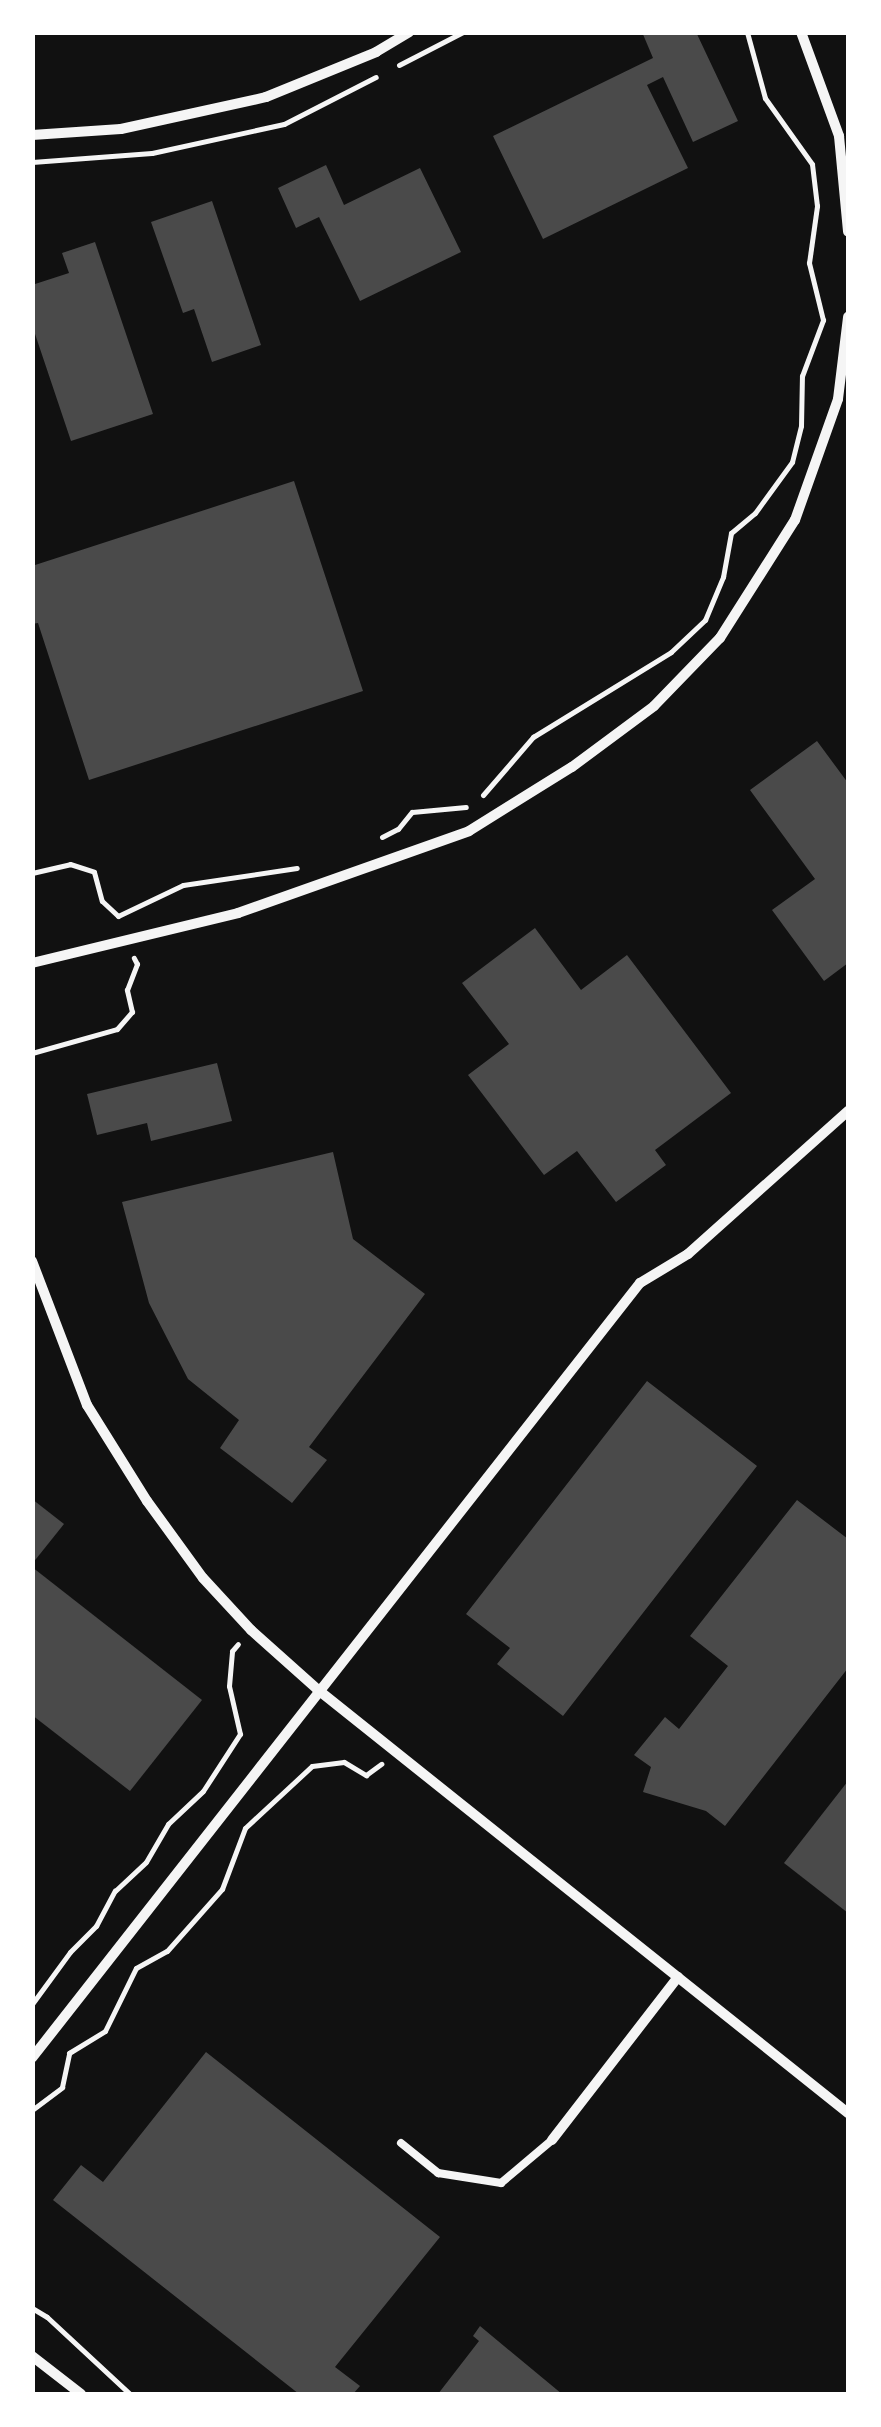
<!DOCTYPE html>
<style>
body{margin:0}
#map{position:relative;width:881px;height:2427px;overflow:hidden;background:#111;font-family:Inter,sans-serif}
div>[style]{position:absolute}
.building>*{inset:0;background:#4a4a4a}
.path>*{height:5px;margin:-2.5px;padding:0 2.5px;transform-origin:2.5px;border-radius:2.5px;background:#f5f5f5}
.service>*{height:8px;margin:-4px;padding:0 4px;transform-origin:4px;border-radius:4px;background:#f5f5f5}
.minor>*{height:10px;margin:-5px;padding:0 5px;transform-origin:5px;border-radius:5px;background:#f5f5f5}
span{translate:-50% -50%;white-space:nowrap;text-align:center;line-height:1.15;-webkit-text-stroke:10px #fff;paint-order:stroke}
.frame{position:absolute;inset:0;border:35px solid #fff;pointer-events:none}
</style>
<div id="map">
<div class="building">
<i style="clip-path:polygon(642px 32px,696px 32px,738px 121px,693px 142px,663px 77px,647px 85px,688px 168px,543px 239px,493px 136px,653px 58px)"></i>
<i style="clip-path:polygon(326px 165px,344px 205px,420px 168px,461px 252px,360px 301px,319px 217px,296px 228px,278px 188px)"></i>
<i style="clip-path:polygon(212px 201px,261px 345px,212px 362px,194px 309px,183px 313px,151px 222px)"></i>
<i style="clip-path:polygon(95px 242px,153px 414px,71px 441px,32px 325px,32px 285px,69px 273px,62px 253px)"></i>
<i style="clip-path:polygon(294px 481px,363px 691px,89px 780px,38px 623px,32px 624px,32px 566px)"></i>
<i style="clip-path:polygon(817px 741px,848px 783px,848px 963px,824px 981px,772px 910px,815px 879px,750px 790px)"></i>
<i style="clip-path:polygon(535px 928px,581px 990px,627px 955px,731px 1093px,655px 1150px,666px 1165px,616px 1202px,577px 1151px,544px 1175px,468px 1075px,509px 1044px,462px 983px)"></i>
<i style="clip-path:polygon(217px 1063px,232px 1121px,151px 1141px,147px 1123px,97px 1135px,87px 1094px)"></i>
<i style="clip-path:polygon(333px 1152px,353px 1239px,425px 1294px,309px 1447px,327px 1460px,292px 1503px,220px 1448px,239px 1420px,188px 1379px,149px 1303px,122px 1202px)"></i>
<i style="clip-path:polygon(647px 1381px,757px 1466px,563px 1716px,497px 1664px,510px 1648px,466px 1614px)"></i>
<i style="clip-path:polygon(32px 1499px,64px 1524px,32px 1564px)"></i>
<i style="clip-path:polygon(797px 1500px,848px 1539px,848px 1668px,725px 1826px,706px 1811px,643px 1792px,651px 1767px,634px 1755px,665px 1717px,679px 1729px,728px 1666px,690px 1636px)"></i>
<i style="clip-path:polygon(32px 1567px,202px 1700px,130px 1791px,32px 1715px)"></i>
<i style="clip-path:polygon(848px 1781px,848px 1913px,784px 1863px)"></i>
<i style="clip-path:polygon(206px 2052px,440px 2237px,335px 2367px,360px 2386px,353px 2394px,299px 2394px,53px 2200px,81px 2165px,103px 2182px)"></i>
<i style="clip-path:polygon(480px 2326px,562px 2394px,438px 2394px,479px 2341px,473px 2336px)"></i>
</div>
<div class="path">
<i style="left:399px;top:65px;width:72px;rotate:-27.3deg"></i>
<i style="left:32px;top:162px;width:120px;rotate:-4.3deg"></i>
<i style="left:152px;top:153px;width:135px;rotate:-12.4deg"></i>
<i style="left:284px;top:124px;width:103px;rotate:-27.1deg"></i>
<i style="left:483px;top:795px;width:77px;rotate:-49.2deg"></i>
<i style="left:533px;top:737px;width:162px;rotate:-31.6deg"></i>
<i style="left:671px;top:652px;width:47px;rotate:-43.3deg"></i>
<i style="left:705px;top:620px;width:47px;rotate:-67.3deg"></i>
<i style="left:723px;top:577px;width:45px;rotate:-79.7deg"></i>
<i style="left:731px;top:533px;width:31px;rotate:-40deg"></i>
<i style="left:755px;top:513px;width:63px;rotate:-54deg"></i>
<i style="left:792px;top:462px;width:37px;rotate:-76deg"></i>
<i style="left:801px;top:426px;width:50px;rotate:-88.9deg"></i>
<i style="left:802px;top:376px;width:60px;rotate:-69.4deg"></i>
<i style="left:823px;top:320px;width:59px;rotate:-103.8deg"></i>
<i style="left:809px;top:263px;width:58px;rotate:-82deg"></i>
<i style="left:817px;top:206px;width:42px;rotate:-96.8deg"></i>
<i style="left:812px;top:164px;width:81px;rotate:-125.5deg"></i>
<i style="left:765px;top:98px;width:68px;rotate:-105.3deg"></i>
<i style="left:382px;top:837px;width:18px;rotate:-27deg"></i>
<i style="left:398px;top:829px;width:22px;rotate:-51deg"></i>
<i style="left:412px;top:812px;width:54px;rotate:-5.3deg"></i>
<i style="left:32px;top:873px;width:39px;rotate:-13deg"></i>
<i style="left:70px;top:864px;width:25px;rotate:18deg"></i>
<i style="left:94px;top:872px;width:30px;rotate:75deg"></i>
<i style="left:102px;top:901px;width:22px;rotate:43deg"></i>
<i style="left:118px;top:916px;width:72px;rotate:-25.5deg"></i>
<i style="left:183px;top:885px;width:115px;rotate:-8.5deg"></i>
<i style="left:32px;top:1053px;width:88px;rotate:-15.8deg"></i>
<i style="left:117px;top:1029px;width:23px;rotate:-49deg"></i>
<i style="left:132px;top:1012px;width:23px;rotate:-103deg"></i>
<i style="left:127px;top:990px;width:28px;rotate:-69deg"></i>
<i style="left:137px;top:964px;width:7px;rotate:-117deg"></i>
<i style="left:32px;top:2004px;width:64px;rotate:-53.8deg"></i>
<i style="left:70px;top:1952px;width:37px;rotate:-45deg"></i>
<i style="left:96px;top:1926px;width:40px;rotate:-62deg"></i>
<i style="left:115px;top:1891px;width:42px;rotate:-43.1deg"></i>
<i style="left:146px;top:1862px;width:44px;rotate:-59.9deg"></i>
<i style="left:168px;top:1824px;width:48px;rotate:-43.3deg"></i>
<i style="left:203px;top:1791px;width:68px;rotate:-57deg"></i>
<i style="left:240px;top:1734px;width:49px;rotate:-102.9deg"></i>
<i style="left:229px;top:1686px;width:35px;rotate:-85deg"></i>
<i style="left:232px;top:1651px;width:9px;rotate:-49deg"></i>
<i style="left:32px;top:2110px;width:38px;rotate:-37deg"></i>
<i style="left:62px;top:2087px;width:35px;rotate:-78deg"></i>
<i style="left:69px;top:2053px;width:42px;rotate:-31.4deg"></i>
<i style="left:105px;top:2031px;width:70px;rotate:-63.8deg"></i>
<i style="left:136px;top:1968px;width:35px;rotate:-29deg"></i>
<i style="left:167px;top:1951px;width:83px;rotate:-48.4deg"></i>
<i style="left:222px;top:1889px;width:65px;rotate:-69.3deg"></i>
<i style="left:245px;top:1828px;width:91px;rotate:-42.8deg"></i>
<i style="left:312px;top:1766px;width:32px;rotate:-7deg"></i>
<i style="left:344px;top:1762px;width:26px;rotate:31deg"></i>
<i style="left:366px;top:1775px;width:19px;rotate:-36deg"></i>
<i style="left:32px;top:2308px;width:17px;rotate:31deg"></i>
<i style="left:47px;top:2317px;width:113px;rotate:42.9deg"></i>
</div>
<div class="service">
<i style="left:401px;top:2143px;width:48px;rotate:39deg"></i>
<i style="left:438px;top:2173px;width:64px;rotate:9deg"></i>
<i style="left:501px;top:2183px;width:67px;rotate:-40.1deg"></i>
</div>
<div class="minor">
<i style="left:801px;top:32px;width:111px;rotate:69.9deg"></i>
<i style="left:839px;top:136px;width:96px;rotate:84.6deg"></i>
<i style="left:32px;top:135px;width:89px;rotate:-3.9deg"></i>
<i style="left:121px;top:129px;width:148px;rotate:-12.4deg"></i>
<i style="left:266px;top:97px;width:119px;rotate:-22.2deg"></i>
<i style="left:376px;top:52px;width:39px;rotate:-31deg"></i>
<i style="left:32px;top:963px;width:212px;rotate:-13.6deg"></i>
<i style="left:238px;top:913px;width:245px;rotate:-19.5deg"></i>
<i style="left:469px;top:831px;width:121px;rotate:-31.9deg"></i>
<i style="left:572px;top:767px;width:102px;rotate:-36.6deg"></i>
<i style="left:654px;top:706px;width:95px;rotate:-45.9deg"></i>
<i style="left:720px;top:638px;width:140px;rotate:-57.6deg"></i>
<i style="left:795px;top:520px;width:128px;rotate:-70.4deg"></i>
<i style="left:838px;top:399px;width:83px;rotate:-83deg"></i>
<i style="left:32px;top:1261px;width:154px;rotate:69.1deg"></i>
<i style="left:87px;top:1405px;width:113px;rotate:58deg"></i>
<i style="left:147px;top:1501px;width:95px;rotate:54deg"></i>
<i style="left:203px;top:1578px;width:71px;rotate:47.3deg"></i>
<i style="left:251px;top:1630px;width:89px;rotate:41.8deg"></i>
<i style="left:317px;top:1689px;width:680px;rotate:38.61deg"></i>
<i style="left:32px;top:2058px;width:985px;rotate:-51.89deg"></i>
<i style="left:640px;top:1283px;width:56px;rotate:-31.1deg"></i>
<i style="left:688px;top:1254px;width:215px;rotate:-41.8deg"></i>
<i style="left:552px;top:2140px;width:206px;rotate:-52.3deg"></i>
<i style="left:32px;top:2356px;width:62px;rotate:37.8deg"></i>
</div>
<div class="frame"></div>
</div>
